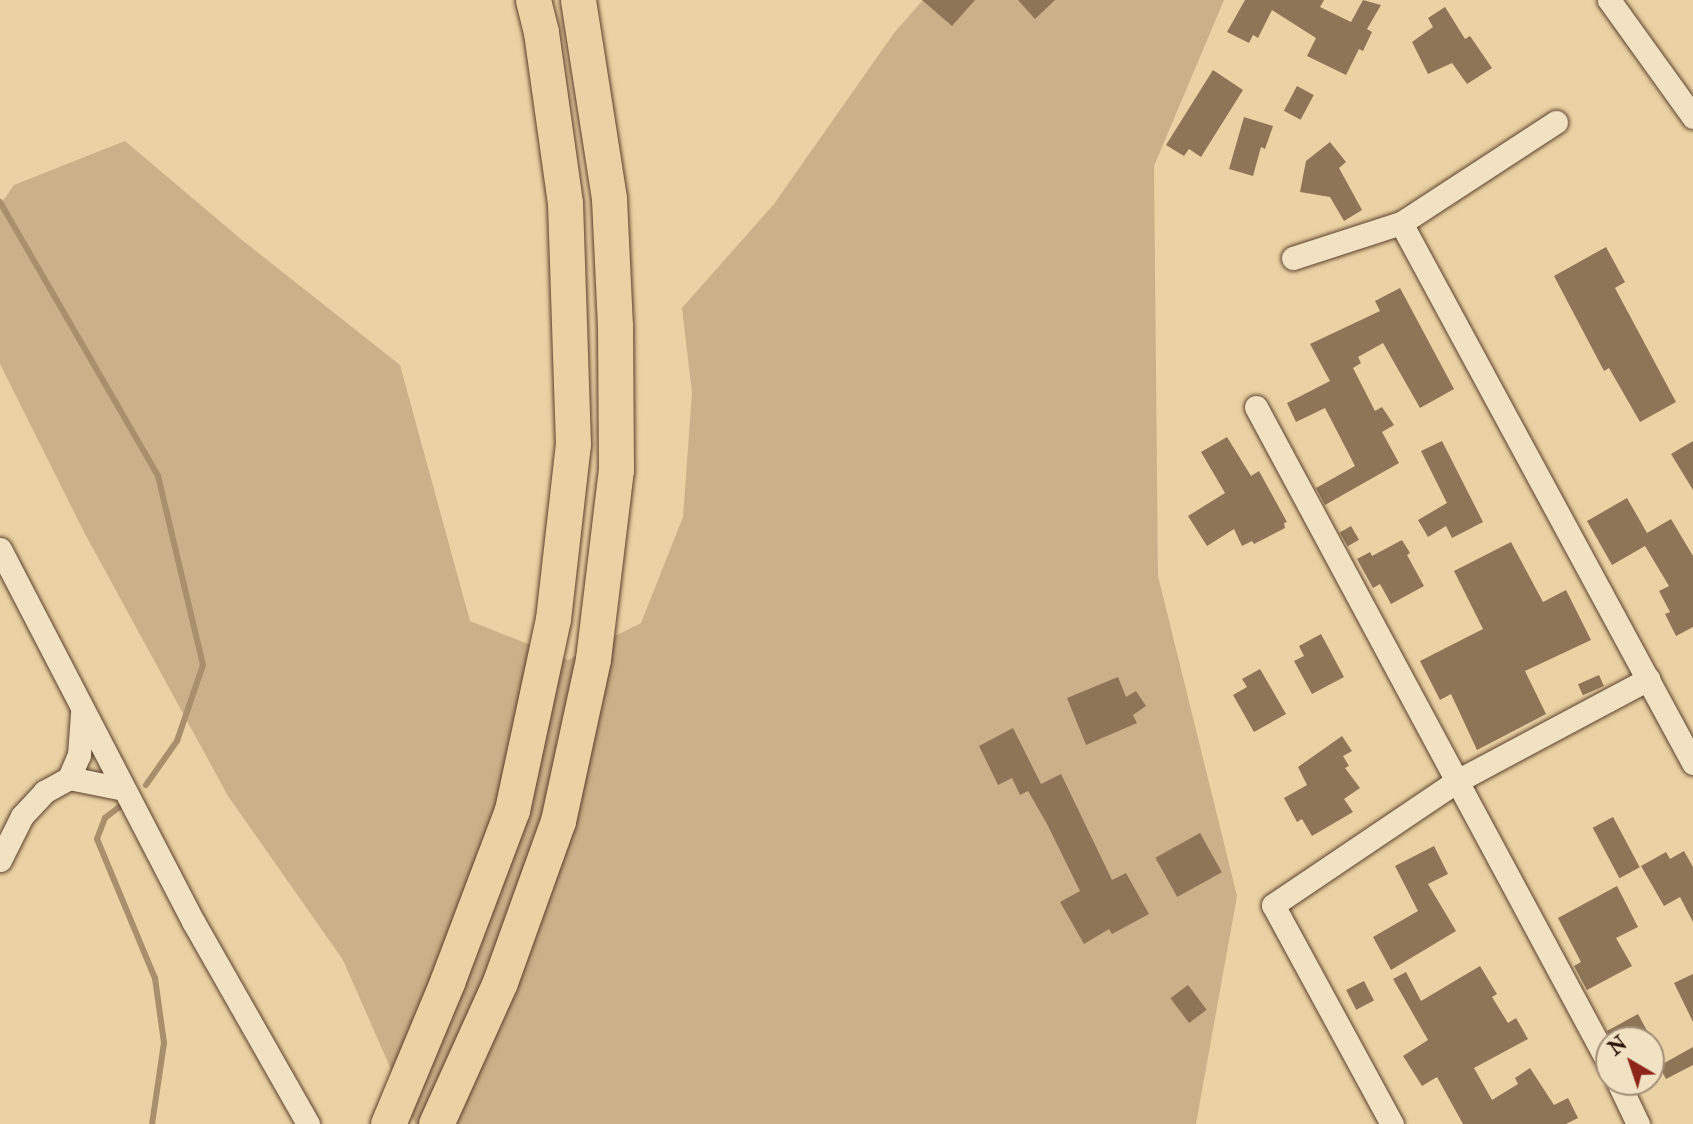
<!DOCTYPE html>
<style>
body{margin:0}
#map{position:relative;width:1693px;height:1124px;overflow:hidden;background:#ebd2a4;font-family:"IM FELL Double Pica",serif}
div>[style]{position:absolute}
.green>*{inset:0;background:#cab189}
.stream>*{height:6px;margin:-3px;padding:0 3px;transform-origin:3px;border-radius:3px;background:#a9906d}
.building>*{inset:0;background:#8e7557;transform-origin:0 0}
.roads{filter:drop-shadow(0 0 2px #5a402b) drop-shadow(0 0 2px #5a402b)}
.minor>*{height:23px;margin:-11.5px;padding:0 11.5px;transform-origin:11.5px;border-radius:11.5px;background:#f2e2c4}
.highway>*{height:35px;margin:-17.5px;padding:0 17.5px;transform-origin:17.5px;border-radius:17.5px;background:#ebd2a4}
span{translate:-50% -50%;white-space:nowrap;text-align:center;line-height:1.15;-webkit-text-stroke:6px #f2e2c4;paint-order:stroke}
.north{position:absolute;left:1595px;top:1026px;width:70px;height:70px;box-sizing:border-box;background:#f2e2c4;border:2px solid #a28e77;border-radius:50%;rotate:321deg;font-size:19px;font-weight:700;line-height:28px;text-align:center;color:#291003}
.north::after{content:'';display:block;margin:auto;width:24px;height:32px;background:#8f2418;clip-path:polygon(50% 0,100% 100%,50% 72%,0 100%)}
</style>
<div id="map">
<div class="green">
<i style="clip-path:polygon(923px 0,1224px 0,1154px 166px,1158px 576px,1237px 896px,1196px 1124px,415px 1124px,343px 960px,228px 796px,84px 532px,0 364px,0 205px,14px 185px,125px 141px,242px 240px,400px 365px,470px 621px,568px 660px,641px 623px,683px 517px,692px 393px,682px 308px,774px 204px,894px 33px)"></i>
</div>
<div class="stream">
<i style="left:0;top:202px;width:316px;rotate:60deg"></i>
<i style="left:158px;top:476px;width:194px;rotate:76.6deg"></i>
<i style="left:203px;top:665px;width:80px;rotate:108.9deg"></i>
<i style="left:177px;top:741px;width:54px;rotate:125.2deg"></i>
<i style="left:122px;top:805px;width:21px;rotate:143deg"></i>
<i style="left:105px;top:818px;width:22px;rotate:111deg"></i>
<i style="left:97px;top:839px;width:151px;rotate:67.4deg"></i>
<i style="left:155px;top:978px;width:66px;rotate:82.1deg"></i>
<i style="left:164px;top:1043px;width:82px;rotate:98.4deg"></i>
</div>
<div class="building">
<i style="clip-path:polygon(922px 0,975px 0,952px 26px)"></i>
<i style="clip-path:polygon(1018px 0,1055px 0,1035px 19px)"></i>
<i style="clip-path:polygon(1245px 0,1324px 0,1320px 7px,1351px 22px,1363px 0,1381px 5px,1367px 29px,1372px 32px,1363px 51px,1359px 49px,1346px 75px,1307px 56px,1316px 38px,1272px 10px,1258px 38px,1253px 35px,1249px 43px,1227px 32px)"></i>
<i style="clip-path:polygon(1445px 7px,1465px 39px,1470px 36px,1492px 68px,1467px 84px,1452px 63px,1428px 74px,1412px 42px,1433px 27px,1428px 18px)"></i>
<i style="clip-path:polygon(1213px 70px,1243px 90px,1201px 157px,1189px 149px,1184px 156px,1166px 145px)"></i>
<i style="left:1297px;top:86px;width:19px;height:28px;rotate:28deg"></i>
<i style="clip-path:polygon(1244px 117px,1273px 126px,1265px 149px,1261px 147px,1253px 176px,1229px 169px)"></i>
<i style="clip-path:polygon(1330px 142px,1346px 162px,1339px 168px,1362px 210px,1344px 221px,1330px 197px,1300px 192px,1306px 161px)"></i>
<i style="clip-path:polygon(1606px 247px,1625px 282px,1615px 288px,1676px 402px,1640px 422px,1609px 368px,1604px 371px,1554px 276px)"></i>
<i style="clip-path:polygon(1400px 288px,1454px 389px,1420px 408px,1383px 343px,1358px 357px,1361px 363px,1353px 368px,1375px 411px,1382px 407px,1394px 425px,1382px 432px,1399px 463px,1325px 505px,1316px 488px,1355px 466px,1325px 408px,1296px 422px,1287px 403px,1330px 381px,1310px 344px,1380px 311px,1375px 301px)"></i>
<i style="clip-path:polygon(1227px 437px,1251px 476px,1259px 471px,1287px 522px,1284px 523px,1285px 528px,1254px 544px,1252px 541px,1242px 546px,1234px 529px,1207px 546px,1188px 516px,1225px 493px,1201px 452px)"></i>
<i style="clip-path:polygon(1442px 441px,1483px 522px,1452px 538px,1446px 526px,1428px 537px,1418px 520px,1447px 503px,1421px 451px)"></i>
<i style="clip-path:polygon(1693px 441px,1693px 490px,1671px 454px)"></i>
<i style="clip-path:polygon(1627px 498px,1647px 533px,1671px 519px,1693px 556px,1693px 627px,1676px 636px,1665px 614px,1670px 612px,1659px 591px,1669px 586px,1645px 546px,1612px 565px,1587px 521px)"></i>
<i style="left:1351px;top:526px;width:16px;height:13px;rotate:60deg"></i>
<i style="clip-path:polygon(1402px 540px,1410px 553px,1407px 555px,1424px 586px,1391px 604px,1380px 584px,1373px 588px,1357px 559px,1370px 552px,1372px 556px)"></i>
<i style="clip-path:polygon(1511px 542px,1543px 602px,1566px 590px,1591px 640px,1525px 671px,1546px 714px,1477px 750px,1451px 694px,1440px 700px,1420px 661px,1483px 629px,1454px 571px)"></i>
<i style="clip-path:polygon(1321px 634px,1344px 677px,1312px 694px,1294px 661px,1304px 656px,1299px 646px)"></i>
<i style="clip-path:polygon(1260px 669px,1286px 714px,1254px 732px,1233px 695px,1247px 687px,1242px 679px)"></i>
<i style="left:1599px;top:675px;width:12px;height:23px;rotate:66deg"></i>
<i style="clip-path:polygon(1118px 677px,1126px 697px,1136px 691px,1146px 706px,1133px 715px,1137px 723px,1086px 745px,1067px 698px)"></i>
<i style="clip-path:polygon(1013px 728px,1041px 784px,1061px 774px,1112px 880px,1126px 873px,1149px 914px,1112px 934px,1109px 929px,1084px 944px,1060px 902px,1080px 891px,1047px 824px,1028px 791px,1020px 795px,1012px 778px,998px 785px,979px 746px)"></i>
<i style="clip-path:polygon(1342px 736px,1352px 751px,1343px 756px,1349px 766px,1345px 768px,1360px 788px,1344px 799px,1353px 812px,1312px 836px,1302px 819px,1297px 822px,1284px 798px,1307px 785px,1298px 767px)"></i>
<i style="left:1613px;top:817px;width:57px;height:23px;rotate:62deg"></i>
<i style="left:1200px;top:833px;width:45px;height:51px;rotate:61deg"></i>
<i style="clip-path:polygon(1434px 846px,1448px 874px,1428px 884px,1456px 931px,1391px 970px,1373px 937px,1418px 911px,1395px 866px)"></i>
<i style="clip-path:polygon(1684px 851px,1693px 867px,1693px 922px,1680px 897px,1664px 906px,1641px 866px,1666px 852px,1670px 859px)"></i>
<i style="clip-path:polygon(1617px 886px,1638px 927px,1616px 938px,1632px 966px,1587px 990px,1574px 966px,1581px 962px,1558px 918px)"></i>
<i style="clip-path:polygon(1480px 966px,1497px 994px,1492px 997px,1508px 1023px,1516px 1018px,1528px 1039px,1474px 1068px,1492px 1100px,1518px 1084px,1515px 1078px,1530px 1068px,1554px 1105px,1568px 1098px,1578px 1118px,1566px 1124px,1463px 1124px,1437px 1077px,1422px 1086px,1403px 1056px,1428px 1040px,1393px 979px,1406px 972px,1421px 1001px)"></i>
<i style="clip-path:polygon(1693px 974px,1693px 1022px,1674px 983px)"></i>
<i style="left:1364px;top:981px;width:22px;height:20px;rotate:63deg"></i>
<i style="left:1188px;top:985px;width:31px;height:22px;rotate:53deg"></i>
<i style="clip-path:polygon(1638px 1014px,1652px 1040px,1612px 1040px,1607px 1031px)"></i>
<i style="clip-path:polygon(1693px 1047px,1693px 1065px,1666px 1079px,1659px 1066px)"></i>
</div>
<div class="roads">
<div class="minor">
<i style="left:1609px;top:0;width:144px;rotate:54.3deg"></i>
<i style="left:1401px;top:223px;width:614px;rotate:61.6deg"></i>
<i style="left:1293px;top:258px;width:114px;rotate:-18deg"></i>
<i style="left:1401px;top:223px;width:185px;rotate:-33.1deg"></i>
<i style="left:1256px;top:407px;width:746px;rotate:61.75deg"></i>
<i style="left:0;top:549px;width:421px;rotate:62.6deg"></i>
<i style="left:194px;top:923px;width:231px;rotate:60.4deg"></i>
<i style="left:69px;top:778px;width:25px;rotate:-67deg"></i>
<i style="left:79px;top:755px;width:42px;rotate:-85.9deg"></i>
<i style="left:0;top:860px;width:49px;rotate:-63.4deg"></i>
<i style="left:22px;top:816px;width:33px;rotate:-47deg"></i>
<i style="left:44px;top:792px;width:29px;rotate:-29deg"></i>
<i style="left:69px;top:778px;width:56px;rotate:11.3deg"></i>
<i style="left:1618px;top:1082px;width:47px;rotate:64.5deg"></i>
<i style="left:1392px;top:1124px;width:249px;rotate:-118.5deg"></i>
<i style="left:1273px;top:905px;width:222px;rotate:-34deg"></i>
<i style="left:1457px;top:781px;width:217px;rotate:-28.1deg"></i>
</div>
<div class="highway">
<i style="left:388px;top:1124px;width:154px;rotate:-67.4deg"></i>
<i style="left:447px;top:982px;width:184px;rotate:-69.3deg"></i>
<i style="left:512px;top:810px;width:195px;rotate:-77.9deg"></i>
<i style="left:553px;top:619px;width:176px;rotate:-83.5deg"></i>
<i style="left:573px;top:444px;width:241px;rotate:-91.9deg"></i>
<i style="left:565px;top:203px;width:173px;rotate:-98deg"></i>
<i style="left:541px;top:32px;width:33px;rotate:-104deg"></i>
<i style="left:436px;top:1124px;width:156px;rotate:-65.7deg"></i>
<i style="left:500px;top:982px;width:171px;rotate:-70.2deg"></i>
<i style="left:558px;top:821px;width:166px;rotate:-77.8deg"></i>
<i style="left:593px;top:659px;width:190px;rotate:-83.1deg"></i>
<i style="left:616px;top:470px;width:144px;rotate:-90.4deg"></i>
<i style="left:615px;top:326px;width:128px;rotate:-92.7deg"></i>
<i style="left:609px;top:198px;width:200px;rotate:-98.9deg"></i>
</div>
</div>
<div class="north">N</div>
</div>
